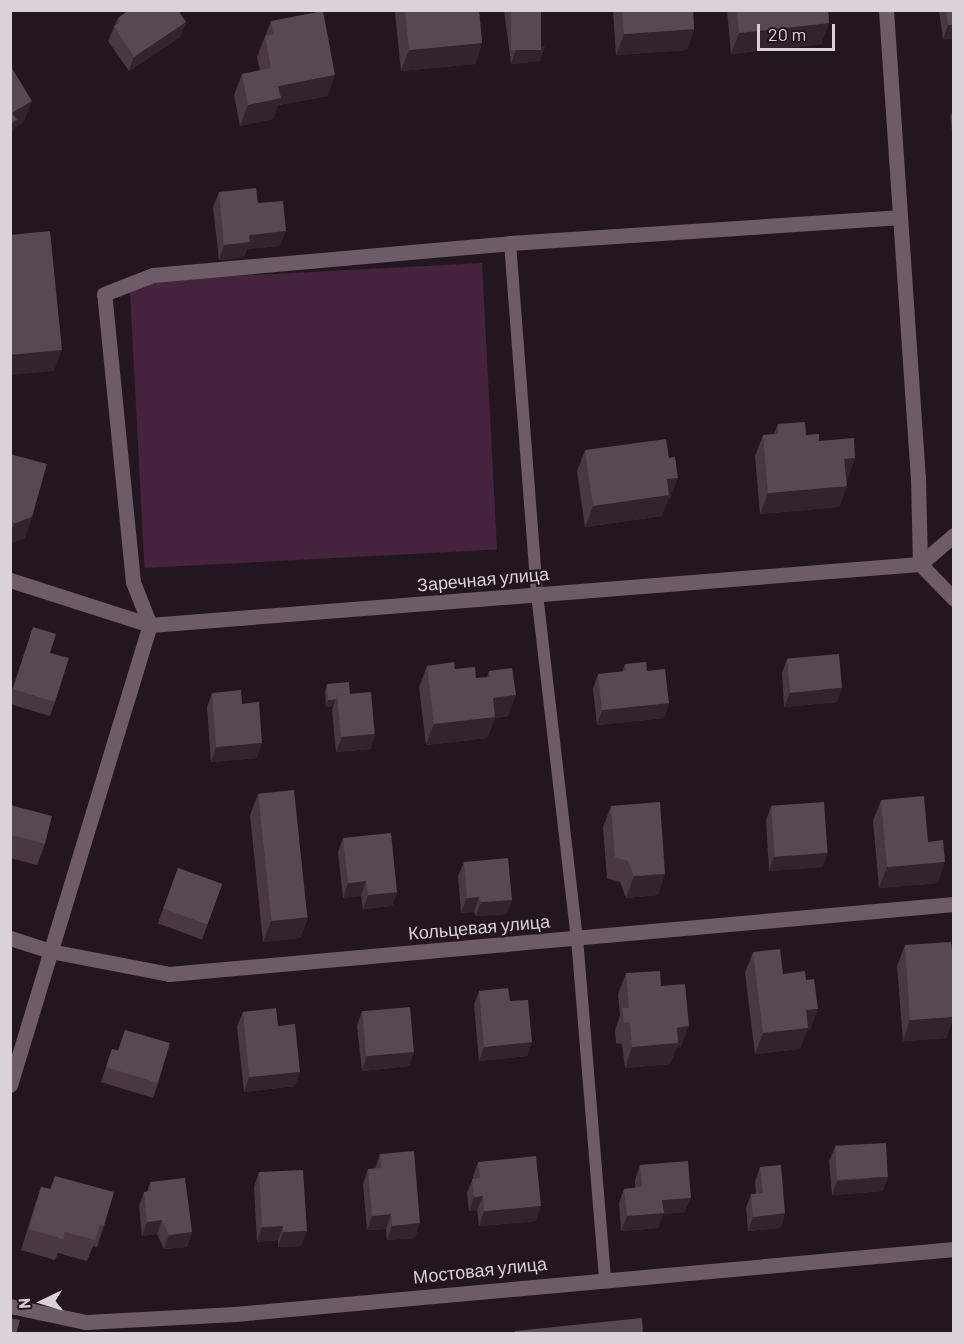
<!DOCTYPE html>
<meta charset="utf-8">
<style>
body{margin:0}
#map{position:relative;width:964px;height:1344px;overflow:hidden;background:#231620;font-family:Barlow,sans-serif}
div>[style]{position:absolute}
.green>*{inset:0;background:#45233d;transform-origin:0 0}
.service>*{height:12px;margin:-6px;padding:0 6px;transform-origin:6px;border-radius:6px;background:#6d5c68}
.minor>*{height:15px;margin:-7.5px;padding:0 7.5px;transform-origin:7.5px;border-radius:7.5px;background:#6d5c68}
.wall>*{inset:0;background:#473843;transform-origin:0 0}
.shaded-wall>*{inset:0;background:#32242e}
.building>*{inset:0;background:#574953;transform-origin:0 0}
span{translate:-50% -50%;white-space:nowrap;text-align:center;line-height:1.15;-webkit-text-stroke:4.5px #231620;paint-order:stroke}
.street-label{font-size:18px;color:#dbd1d8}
.frame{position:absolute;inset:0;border:12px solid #dbd1d8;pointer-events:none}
.north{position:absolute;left:12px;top:1272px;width:60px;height:60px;-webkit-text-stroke:4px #231620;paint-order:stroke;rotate:266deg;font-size:16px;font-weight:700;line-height:24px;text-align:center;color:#dbd1d8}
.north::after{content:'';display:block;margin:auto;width:21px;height:27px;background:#dbd1d8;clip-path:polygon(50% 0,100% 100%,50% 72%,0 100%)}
.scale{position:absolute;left:757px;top:24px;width:78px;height:27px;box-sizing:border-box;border:3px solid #dbd1d8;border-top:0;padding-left:8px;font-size:18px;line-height:21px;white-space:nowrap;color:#dbd1d8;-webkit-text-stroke:4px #231620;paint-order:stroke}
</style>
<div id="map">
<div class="green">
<i style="left:482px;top:263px;width:287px;height:353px;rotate:87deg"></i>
</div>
<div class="service">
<i style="left:510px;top:243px;width:352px;rotate:85.6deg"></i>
<i style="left:537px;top:594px;width:346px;rotate:83.4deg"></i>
<i style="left:577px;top:938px;width:341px;rotate:85.3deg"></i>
</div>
<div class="minor">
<i style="left:886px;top:10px;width:468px;rotate:86.1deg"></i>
<i style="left:918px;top:477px;width:87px;rotate:88.7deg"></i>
<i style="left:920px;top:564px;width:49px;rotate:45.8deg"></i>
<i style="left:10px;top:580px;width:147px;rotate:17.8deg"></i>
<i style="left:150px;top:625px;width:772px;rotate:-4.53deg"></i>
<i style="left:920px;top:564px;width:45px;rotate:-40.5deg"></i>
<i style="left:10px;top:938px;width:42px;rotate:18deg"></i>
<i style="left:50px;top:951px;width:121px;rotate:10.9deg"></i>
<i style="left:169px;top:974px;width:788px;rotate:-5.1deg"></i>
<i style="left:10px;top:1085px;width:481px;rotate:-73.1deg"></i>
<i style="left:150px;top:625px;width:46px;rotate:-111.6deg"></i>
<i style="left:133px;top:582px;width:289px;rotate:-95.7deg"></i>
<i style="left:104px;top:294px;width:53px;rotate:-21.2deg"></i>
<i style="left:153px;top:275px;width:358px;rotate:-5.1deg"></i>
<i style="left:510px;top:243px;width:389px;rotate:-3.8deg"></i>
<i style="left:10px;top:1306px;width:78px;rotate:11.9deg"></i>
<i style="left:86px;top:1322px;width:149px;rotate:-3.1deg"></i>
<i style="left:235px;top:1314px;width:722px;rotate:-5.17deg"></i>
</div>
<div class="wall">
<i style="clip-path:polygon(396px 10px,479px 10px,482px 43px,475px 64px,401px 71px,395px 13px)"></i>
<i style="clip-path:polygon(504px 10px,541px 10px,540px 61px,511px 64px)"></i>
<i style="clip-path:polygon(613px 10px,693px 10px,694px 29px,687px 50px,616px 55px)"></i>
<i style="clip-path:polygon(727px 10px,828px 10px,829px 23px,821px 44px,731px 54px)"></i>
<i style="clip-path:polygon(939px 10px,954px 10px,943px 40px)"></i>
<i style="clip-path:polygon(118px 18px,186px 22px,180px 37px,129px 71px,108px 41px)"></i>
<i style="clip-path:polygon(271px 21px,328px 96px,278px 105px,273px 119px,240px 126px,234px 95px,242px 74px,260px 70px,257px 57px)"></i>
<i style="clip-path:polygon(954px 108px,954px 145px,950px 117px)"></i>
<i style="clip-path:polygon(219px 192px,280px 246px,247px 249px,244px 257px,219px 260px,213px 207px)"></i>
<i style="clip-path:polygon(778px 424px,819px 441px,848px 479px,846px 480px,847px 486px,839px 507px,760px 514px,755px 456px,763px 435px,774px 434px)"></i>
<i style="clip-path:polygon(585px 450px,669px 458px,670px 499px,668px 499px,662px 516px,585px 527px,577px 471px)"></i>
<i style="clip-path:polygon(10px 454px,25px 538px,10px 543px)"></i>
<i style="clip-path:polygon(33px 627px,55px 702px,50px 716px,10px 704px,10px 696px)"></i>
<i style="clip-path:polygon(787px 659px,837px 702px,784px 707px,782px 673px)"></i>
<i style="clip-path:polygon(625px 664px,647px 671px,669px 703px,664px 718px,597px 725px,593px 689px,598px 674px,622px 672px)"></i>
<i style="clip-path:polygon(427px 666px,455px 669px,476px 678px,487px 677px,489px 671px,508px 716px,495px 718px,487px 738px,426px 745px,419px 687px)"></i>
<i style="clip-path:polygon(327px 684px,350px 694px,375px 734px,370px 749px,336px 752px,332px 710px,333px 706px,326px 707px,325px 691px)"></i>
<i style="clip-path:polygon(212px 693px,257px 758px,211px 762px,207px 707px)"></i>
<i style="clip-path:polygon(258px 794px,308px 917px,300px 938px,263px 942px,250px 815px)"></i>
<i style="clip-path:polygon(881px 800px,928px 842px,938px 883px,879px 888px,873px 821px)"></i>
<i style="clip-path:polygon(10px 805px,45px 844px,37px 865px,10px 858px)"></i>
<i style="clip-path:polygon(611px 806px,658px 895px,626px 898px,620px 882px,607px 878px,603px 827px)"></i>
<i style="clip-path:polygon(771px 806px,823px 867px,769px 871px,766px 820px)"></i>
<i style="clip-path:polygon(343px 838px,397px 892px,392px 906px,363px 909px,361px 896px,343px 898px,338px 852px)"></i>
<i style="clip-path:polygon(464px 862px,507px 914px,476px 916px,474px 912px,461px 913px,458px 876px)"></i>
<i style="left:178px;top:868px;width:47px;height:59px;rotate:20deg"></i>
<i style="clip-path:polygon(905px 945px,954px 966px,954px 1022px,952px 1022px,946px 1038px,903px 1041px,897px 966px)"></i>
<i style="clip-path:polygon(753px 952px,783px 974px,810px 1030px,807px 1030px,800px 1049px,755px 1054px,745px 973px)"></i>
<i style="clip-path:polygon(626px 973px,661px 986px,681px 1047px,676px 1048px,670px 1064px,625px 1068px,622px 1044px,616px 1043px,615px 1030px,620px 1016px,618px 994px)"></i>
<i style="clip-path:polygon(479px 991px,510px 1001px,532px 1042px,527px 1056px,479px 1061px,474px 1005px)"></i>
<i style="clip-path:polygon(362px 1011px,414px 1052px,409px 1066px,362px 1071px,357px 1026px)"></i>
<i style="clip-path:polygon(243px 1012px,278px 1026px,295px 1086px,244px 1092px,237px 1026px)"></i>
<i style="clip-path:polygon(125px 1030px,158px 1083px,153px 1098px,101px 1082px,112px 1049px,118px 1050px)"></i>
<i style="clip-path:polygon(835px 1147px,883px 1191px,832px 1195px,829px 1161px)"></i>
<i style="clip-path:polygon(380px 1154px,415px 1238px,387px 1240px,386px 1229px,367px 1230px,363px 1184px,368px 1169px,375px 1169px)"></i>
<i style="clip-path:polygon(478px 1162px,536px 1221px,479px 1226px,477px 1210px,469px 1211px,467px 1193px,473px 1179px,473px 1176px)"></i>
<i style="clip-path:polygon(640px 1165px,685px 1212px,663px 1214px,658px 1228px,621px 1231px,619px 1203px,624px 1189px,635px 1188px,635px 1180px)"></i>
<i style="clip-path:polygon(760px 1167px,785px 1213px,780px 1228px,748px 1231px,746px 1208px,751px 1194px,756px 1194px,755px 1182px)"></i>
<i style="clip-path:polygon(259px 1172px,301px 1246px,278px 1247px,278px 1240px,257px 1242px,254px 1187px)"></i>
<i style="clip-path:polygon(55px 1176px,104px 1226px,97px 1247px,93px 1246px,87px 1261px,58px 1253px,55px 1260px,21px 1250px,34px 1208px,41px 1187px,50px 1189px)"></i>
<i style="clip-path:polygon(150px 1182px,192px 1232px,187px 1247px,164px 1249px,157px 1234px,142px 1236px,139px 1206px,144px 1192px,147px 1192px)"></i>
</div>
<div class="shaded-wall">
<i style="clip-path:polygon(186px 22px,180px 37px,129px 71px,134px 57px)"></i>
<i style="clip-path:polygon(829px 23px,821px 44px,731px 54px,739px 33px)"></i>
<i style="clip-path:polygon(948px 25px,954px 25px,954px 39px,943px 40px)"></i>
<i style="clip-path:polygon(694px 29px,687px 50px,616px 55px,624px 34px)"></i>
<i style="clip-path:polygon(482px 43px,475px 64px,401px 71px,409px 50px)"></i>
<i style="clip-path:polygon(545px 46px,540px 61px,511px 64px,516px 50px)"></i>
<i style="clip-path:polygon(335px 75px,328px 96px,278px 105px,273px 119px,240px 126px,248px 105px,278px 86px)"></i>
<i style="clip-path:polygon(32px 101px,24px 122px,14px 128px,10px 137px,10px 118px,12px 113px)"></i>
<i style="clip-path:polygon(286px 231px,280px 246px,247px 249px,244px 257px,219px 260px,224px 245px,249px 235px)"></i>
<i style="clip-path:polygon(62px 350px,54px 371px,10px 375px,10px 355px)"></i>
<i style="clip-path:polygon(855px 458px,848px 479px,837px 480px,844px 459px)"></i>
<i style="clip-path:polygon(678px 478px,670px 499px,668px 499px,662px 516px,585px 527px,593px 506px,667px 479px)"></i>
<i style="clip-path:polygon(847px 486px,839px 507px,760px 514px,768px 493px)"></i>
<i style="clip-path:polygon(32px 517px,25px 538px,10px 543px,10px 534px,15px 523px)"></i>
<i style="clip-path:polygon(842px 688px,837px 702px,784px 707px,790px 693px)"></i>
<i style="clip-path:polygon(516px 695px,508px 716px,495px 718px,487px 738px,426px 745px,434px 724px,493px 698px)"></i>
<i style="clip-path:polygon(336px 699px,333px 706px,326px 707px,328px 700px)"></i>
<i style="clip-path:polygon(669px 703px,664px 718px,597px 725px,602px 710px)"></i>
<i style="clip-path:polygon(375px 734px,370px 749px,336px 752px,342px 737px)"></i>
<i style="clip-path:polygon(262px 743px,257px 758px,211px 762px,216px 747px)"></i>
<i style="clip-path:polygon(828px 853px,823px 867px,769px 871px,774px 857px)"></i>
<i style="clip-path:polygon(945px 862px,938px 883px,879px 888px,887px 867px)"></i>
<i style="clip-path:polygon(665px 874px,658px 895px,626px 898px,634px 876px)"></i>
<i style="clip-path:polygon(366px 881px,361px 896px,343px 898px,348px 883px)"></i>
<i style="clip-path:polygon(397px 892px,392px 906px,363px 909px,368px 895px)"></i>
<i style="clip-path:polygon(479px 897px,474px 912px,461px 913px,467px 898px)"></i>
<i style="clip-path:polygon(512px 900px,507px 914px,476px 916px,481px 902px)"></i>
<i style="clip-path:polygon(308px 917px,300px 938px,263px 942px,271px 921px)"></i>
<i style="clip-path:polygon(954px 1001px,954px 1022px,952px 1022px,946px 1038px,903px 1041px,910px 1020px)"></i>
<i style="clip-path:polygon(818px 1009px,810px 1030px,807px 1030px,800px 1049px,755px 1054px,763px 1033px,806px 1010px)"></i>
<i style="clip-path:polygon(689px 1026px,681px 1047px,676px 1048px,670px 1064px,625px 1068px,632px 1047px,677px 1028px)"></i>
<i style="clip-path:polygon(532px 1042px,527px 1056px,479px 1061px,484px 1047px)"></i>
<i style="clip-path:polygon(414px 1052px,409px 1066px,362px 1071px,367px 1056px)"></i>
<i style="clip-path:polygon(300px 1072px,295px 1086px,244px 1092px,249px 1077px)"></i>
<i style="clip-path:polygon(888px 1177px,883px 1191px,832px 1195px,837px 1181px)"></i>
<i style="clip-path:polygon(483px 1196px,477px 1210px,469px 1211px,474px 1197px)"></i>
<i style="clip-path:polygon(691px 1198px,685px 1212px,663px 1214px,658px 1228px,621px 1231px,627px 1216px,662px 1200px)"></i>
<i style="clip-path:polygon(541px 1206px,536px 1221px,479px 1226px,484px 1211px)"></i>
<i style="clip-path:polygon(785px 1213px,780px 1228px,748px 1231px,753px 1217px)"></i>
<i style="clip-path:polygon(391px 1214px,386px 1229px,367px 1230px,372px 1216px)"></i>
<i style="clip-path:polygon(162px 1220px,157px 1234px,142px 1236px,147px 1222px)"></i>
<i style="clip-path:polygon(420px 1223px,415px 1238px,387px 1240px,392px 1226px)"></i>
<i style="clip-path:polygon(283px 1226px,278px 1240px,257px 1242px,262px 1227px)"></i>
<i style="clip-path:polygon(307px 1231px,301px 1246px,278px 1247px,283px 1232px)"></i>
<i style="clip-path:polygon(192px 1232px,187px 1247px,164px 1249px,169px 1235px)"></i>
</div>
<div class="building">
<i style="clip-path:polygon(129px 10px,178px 10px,186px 22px,134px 57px,114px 26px,120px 22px,118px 18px)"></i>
<i style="clip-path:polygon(405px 10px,479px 10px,482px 43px,409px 50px)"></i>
<i style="left:511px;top:10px;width:30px;height:40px"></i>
<i style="clip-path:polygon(622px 10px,693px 10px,694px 29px,624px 34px)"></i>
<i style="clip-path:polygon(737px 10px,828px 10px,829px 23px,739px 33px)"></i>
<i style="clip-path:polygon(946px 10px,954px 10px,954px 25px,948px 25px)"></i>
<i style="clip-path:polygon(323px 11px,335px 75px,278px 86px,281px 98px,248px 105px,242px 74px,271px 68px,265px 36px,273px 34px,271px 21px)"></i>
<i style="clip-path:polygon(10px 65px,32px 101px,12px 113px,17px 120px,10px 124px)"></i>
<i style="clip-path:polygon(256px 188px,258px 203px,283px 201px,286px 231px,249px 235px,250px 242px,224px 245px,219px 192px)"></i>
<i style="clip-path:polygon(50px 231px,62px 350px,10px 355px,10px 235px)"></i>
<i style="clip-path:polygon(805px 422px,806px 435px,819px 434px,819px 441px,854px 438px,855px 458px,844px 459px,847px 486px,768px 493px,763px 435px,778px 434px,778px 424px)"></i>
<i style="clip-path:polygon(666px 439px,669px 458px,675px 457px,678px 478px,667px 479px,669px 495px,593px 506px,585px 450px)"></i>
<i style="clip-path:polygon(10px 454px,47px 464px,32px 517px,15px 523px,10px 521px)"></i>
<i style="clip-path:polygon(33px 627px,56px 634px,50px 653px,69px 658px,55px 702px,13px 689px)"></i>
<i style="left:839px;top:654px;width:34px;height:52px;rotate:85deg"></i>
<i style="clip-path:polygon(454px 662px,455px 669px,475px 667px,476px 678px,490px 677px,489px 671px,512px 668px,516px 695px,493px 698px,495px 717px,434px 724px,427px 666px)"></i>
<i style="clip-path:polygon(646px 662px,647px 671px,665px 669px,669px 703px,602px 710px,598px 674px,626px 671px,625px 664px)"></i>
<i style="clip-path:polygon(349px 682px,350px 694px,337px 695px,336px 699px,328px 700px,327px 684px)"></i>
<i style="clip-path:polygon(241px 690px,242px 704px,259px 702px,262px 743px,216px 747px,212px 693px)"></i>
<i style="left:371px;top:692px;width:42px;height:34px;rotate:85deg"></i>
<i style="left:294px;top:790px;width:128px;height:36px;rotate:84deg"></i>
<i style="clip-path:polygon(924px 796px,928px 842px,943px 840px,945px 862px,887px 867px,881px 800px)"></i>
<i style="clip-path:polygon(660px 802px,665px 874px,634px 876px,628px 861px,615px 857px,611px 806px)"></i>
<i style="left:824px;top:802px;width:51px;height:53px;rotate:86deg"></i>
<i style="clip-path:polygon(10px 805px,52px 816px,45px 844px,11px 835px,10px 836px)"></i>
<i style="clip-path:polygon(391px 833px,397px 892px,368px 895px,366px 881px,348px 883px,343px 838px)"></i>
<i style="clip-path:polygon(508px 858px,512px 900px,481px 902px,479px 897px,467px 898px,464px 862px)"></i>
<i style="left:178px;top:868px;width:47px;height:43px;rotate:20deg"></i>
<i style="clip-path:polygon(951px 942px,954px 966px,954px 1017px,910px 1020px,905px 945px)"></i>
<i style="clip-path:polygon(780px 949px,783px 974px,805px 971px,806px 980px,814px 979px,818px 1009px,806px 1010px,808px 1028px,763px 1033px,753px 952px)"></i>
<i style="clip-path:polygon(660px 971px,661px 986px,685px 984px,689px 1026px,677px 1028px,678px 1043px,632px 1047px,630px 1023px,624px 1022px,622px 1008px,629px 1008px,626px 973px)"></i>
<i style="clip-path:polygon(508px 988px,510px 1001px,528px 1000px,532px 1042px,484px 1047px,479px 991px)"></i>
<i style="left:410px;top:1007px;width:45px;height:48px;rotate:85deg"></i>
<i style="clip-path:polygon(276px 1008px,278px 1026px,295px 1024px,300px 1072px,249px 1077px,243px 1012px)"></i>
<i style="clip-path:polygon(125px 1030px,170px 1043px,158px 1083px,106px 1067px,112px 1049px,118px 1051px)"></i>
<i style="left:886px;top:1143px;width:34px;height:51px;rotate:87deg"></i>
<i style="clip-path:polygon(414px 1151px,420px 1223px,392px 1226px,391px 1214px,372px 1216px,368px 1169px,381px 1168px,380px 1154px)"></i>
<i style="clip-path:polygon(536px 1156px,541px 1206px,484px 1211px,483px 1196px,474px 1197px,472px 1179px,480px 1178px,478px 1162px)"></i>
<i style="clip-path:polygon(688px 1161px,691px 1198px,662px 1200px,664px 1213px,627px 1216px,624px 1189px,642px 1187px,640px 1165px)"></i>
<i style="clip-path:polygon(781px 1165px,785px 1213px,753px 1217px,751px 1194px,763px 1193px,760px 1167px)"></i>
<i style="clip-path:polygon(303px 1170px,307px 1231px,283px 1232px,283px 1226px,262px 1227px,259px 1172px)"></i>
<i style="clip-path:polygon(55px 1176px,114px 1192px,104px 1226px,100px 1224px,95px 1240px,65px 1232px,63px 1239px,29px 1229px,41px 1187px,51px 1189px)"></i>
<i style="clip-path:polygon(185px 1178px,192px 1232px,169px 1235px,162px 1220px,147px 1222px,144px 1192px,151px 1191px,150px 1182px)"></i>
<i style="clip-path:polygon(10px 1318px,20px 1320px,16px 1334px,10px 1334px)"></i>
<i style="clip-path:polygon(642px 1318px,643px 1334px,515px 1334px,515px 1331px)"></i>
</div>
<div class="street-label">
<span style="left:483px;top:579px;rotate:-5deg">Заречная улица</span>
<span style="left:479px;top:927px;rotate:-5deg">Кольцевая улица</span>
<span style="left:480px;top:1270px;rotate:-6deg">Мостовая улица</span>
</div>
<div class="frame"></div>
<div class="north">N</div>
<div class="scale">20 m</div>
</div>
